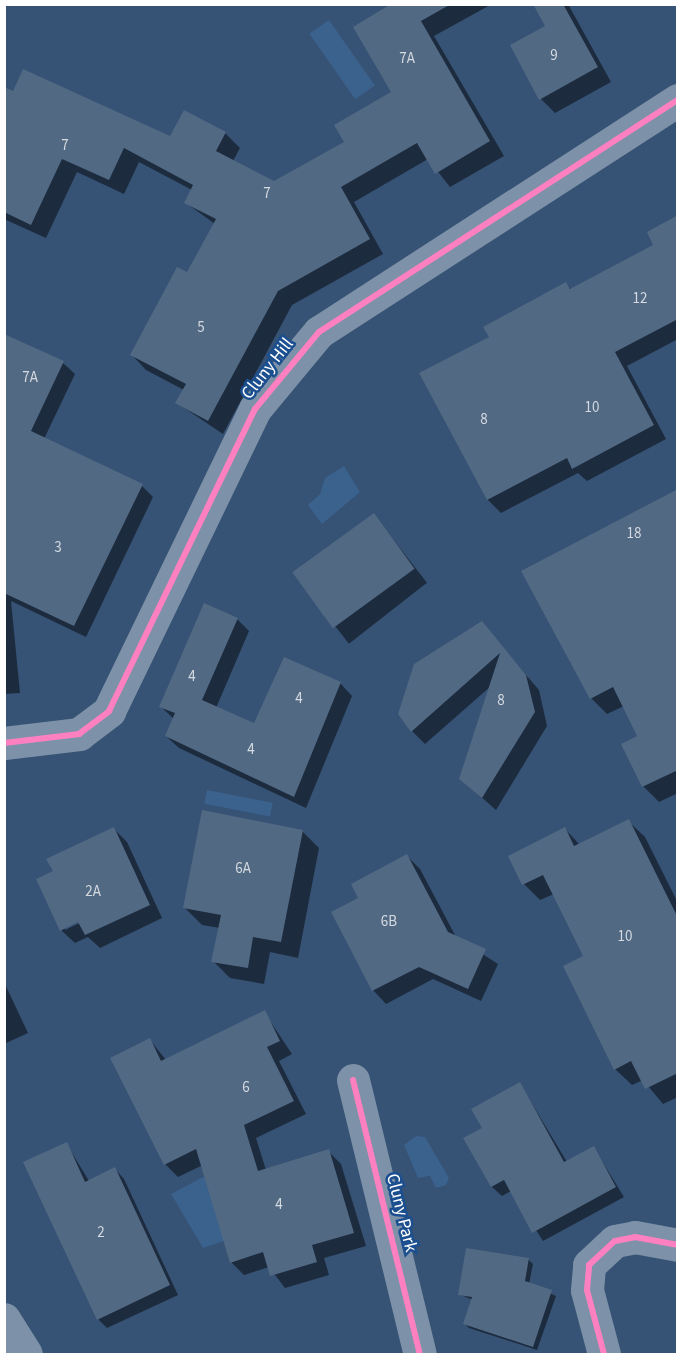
<!DOCTYPE html>
<style>
body{margin:0}
#map{position:relative;width:682px;height:1359px;overflow:hidden;background:#365274;font-family:"Source Sans 3",sans-serif}
div>[style]{position:absolute}
.water>*{inset:0;background:#3b618d;transform-origin:0 0}
.shadow>*{inset:0;background:#0007;transform-origin:0 0}
.building>*{inset:0;background:#526984;transform-origin:0 0}
.minor>*{height:33px;margin:-16.5px;padding:0 16.5px;transform-origin:16.5px;border-radius:16.5px;background:#7d92a8}
.cycleway>*{height:6px;margin:-3px;padding:0 3px;transform-origin:3px;border-radius:3px;background:#ff80c0}
span{translate:-50% -50%;white-space:nowrap;text-align:center;line-height:1.15;-webkit-text-stroke:5px #1b4f8f;paint-order:stroke}
.number-label{font-size:15px;color:#d4dae0}
.number-label span{-webkit-text-stroke-width:0}
.street-label{font-size:18px;color:#fff}
.frame{position:absolute;inset:0;border:6px solid #fff;pointer-events:none}
</style>
<div id="map">
<div class="water">
<i style="left:329px;top:20px;width:80px;height:24px;rotate:55deg"></i>
<i style="clip-path:polygon(344px 466px,360px 492px,322px 524px,308px 505px,320px 494px,325px 478px)"></i>
<i style="left:207px;top:790px;width:67px;height:14px;rotate:11deg"></i>
<i style="clip-path:polygon(416px 1136px,425px 1137px,449px 1178px,446px 1185px,436px 1188px,430px 1176px,418px 1178px,404px 1145px)"></i>
<i style="clip-path:polygon(205px 1176px,224px 1241px,203px 1248px,171px 1194px)"></i>
</div>
<div class="shadow">
<i style="clip-path:polygon(394px 4px,492px 4px,434px 36px,504px 156px,450px 187px,428px 159px,354px 202px,383px 254px,292px 305px,223px 434px,177px 403px,184px 390px,146px 370px,132px 355px,188px 274px,215px 224px,186px 203px,192px 190px,139px 162px,124px 194px,77px 172px,46px 238px,4px 219px,4px 89px,171px 138px,225px 133px,240px 148px,233px 161px,274px 183px,346px 142px,393px 92px)"></i>
<i style="clip-path:polygon(535px 4px,568px 4px,611px 82px,555px 113px,541px 99px,547px 26px)"></i>
<i style="clip-path:polygon(678px 217px,678px 339px,627px 366px,666px 439px,587px 481px,578px 473px,501px 513px,488px 500px,422px 374px,491px 338px,566px 284px,572px 290px,656px 246px)"></i>
<i style="clip-path:polygon(4px 336px,63px 363px,75px 374px,44px 439px,142px 486px,153px 497px,86px 637px,11px 601px,20px 693px,4px 694px)"></i>
<i style="clip-path:polygon(678px 496px,678px 793px,659px 802px,643px 786px,639px 737px,624px 706px,607px 714px,591px 698px)"></i>
<i style="left:374px;top:515px;width:86px;height:99px;rotate:52deg"></i>
<i style="clip-path:polygon(237px 619px,249px 631px,216px 708px,254px 725px,340px 683px,352px 696px,306px 808px,179px 748px,166px 736px,174px 719px,160px 706px)"></i>
<i style="clip-path:polygon(481px 623px,539px 690px,547px 726px,496px 810px,461px 779px,491px 686px,425px 744px,412px 731px)"></i>
<i style="clip-path:polygon(628px 821px,645px 837px,678px 903px,678px 1097px,663px 1104px,643px 1080px,632px 1085px,615px 1069px,585px 957px,554px 894px,540px 900px,524px 884px,565px 829px,580px 845px)"></i>
<i style="clip-path:polygon(evenodd,114px 829px,127px 842px,162px 918px,100px 948px,88px 937px,75px 943px,61px 930px,55px 872px,114px 829px,85px 917px,86px 920px,65px 930px,65px 927px,85px 917px)"></i>
<i style="clip-path:polygon(302px 831px,319px 848px,298px 958px,270px 952px,264px 984px,230px 978px,213px 961px,220px 928px,202px 925px,185px 908px)"></i>
<i style="clip-path:polygon(407px 856px,420px 869px,456px 937px,498px 964px,481px 1001px,433px 979px,386px 1004px,373px 990px,360px 898px)"></i>
<i style="clip-path:polygon(4px 982px,28px 1033px,4px 1044px)"></i>
<i style="clip-path:polygon(264px 1012px,292px 1054px,279px 1061px,306px 1114px,256px 1138px,266px 1170px,328px 1151px,341px 1164px,366px 1246px,324px 1258px,329px 1275px,285px 1288px,269px 1267px,244px 1275px,231px 1262px,203px 1165px,178px 1177px,165px 1164px,150px 1040px,166px 1060px)"></i>
<i style="clip-path:polygon(520px 1084px,567px 1162px,594px 1148px,624px 1197px,543px 1241px,511px 1191px,502px 1196px,492px 1187px,465px 1138px,484px 1128px)"></i>
<i style="clip-path:polygon(66px 1143px,89px 1181px,115px 1169px,124px 1179px,178px 1295px,107px 1328px,98px 1319px)"></i>
<i style="clip-path:polygon(528px 1259px,533px 1264px,529px 1284px,556px 1296px,537px 1350px,469px 1328px,465px 1324px,473px 1300px,459px 1294px)"></i>
</div>
<div class="building">
<i style="clip-path:polygon(391px 4px,451px 4px,421px 21px,490px 141px,435px 174px,417px 143px,341px 187px,370px 239px,278px 291px,208px 421px,175px 403px,186px 384px,130px 355px,177px 267px,187px 272px,216px 219px,184px 203px,193px 185px,124px 148px,109px 180px,62px 159px,31px 225px,4px 212px,4px 87px,13px 91px,23px 69px,170px 136px,184px 110px,226px 132px,216px 151px,274px 181px,344px 142px,334px 125px,391px 92px,353px 27px)"></i>
<i style="clip-path:polygon(533px 4px,563px 4px,598px 67px,539px 100px,510px 45px,545px 26px)"></i>
<i style="clip-path:polygon(678px 215px,678px 319px,615px 352px,654px 425px,572px 469px,567px 458px,487px 500px,419px 373px,489px 337px,483px 327px,566px 282px,570px 289px,653px 245px,647px 232px)"></i>
<i style="clip-path:polygon(4px 334px,64px 361px,31px 431px,143px 484px,74px 626px,4px 593px)"></i>
<i style="clip-path:polygon(678px 489px,678px 770px,642px 787px,621px 744px,637px 736px,613px 687px,590px 699px,521px 571px)"></i>
<i style="left:374px;top:513px;width:69px;height:101px;rotate:54deg"></i>
<i style="clip-path:polygon(204px 603px,238px 618px,202px 700px,254px 723px,284px 657px,341px 682px,294px 797px,165px 736px,175px 713px,159px 707px)"></i>
<i style="clip-path:polygon(482px 621px,526px 675px,535px 712px,482px 798px,459px 779px,500px 653px,411px 732px,398px 714px,414px 664px)"></i>
<i style="clip-path:polygon(202px 810px,303px 830px,281px 942px,253px 937px,248px 968px,211px 962px,221px 915px,183px 908px)"></i>
<i style="clip-path:polygon(629px 819px,678px 918px,678px 1073px,645px 1089px,631px 1061px,614px 1070px,563px 966px,583px 956px,543px 875px,522px 885px,508px 856px,565px 827px,574px 846px)"></i>
<i style="clip-path:polygon(114px 827px,150px 905px,85px 935px,78px 922px,60px 931px,36px 879px,53px 871px,46px 859px)"></i>
<i style="clip-path:polygon(407px 854px,448px 932px,486px 949px,468px 989px,419px 967px,372px 991px,331px 912px,358px 898px,351px 884px)"></i>
<i style="clip-path:polygon(265px 1010px,280px 1041px,267px 1047px,294px 1101px,244px 1125px,258px 1171px,329px 1149px,354px 1233px,312px 1245px,317px 1262px,270px 1276px,263px 1252px,230px 1263px,196px 1149px,164px 1165px,110px 1058px,150px 1038px,161px 1061px)"></i>
<i style="clip-path:polygon(520px 1082px,564px 1162px,594px 1146px,616px 1187px,532px 1233px,504px 1180px,491px 1187px,463px 1138px,482px 1128px,471px 1109px)"></i>
<i style="clip-path:polygon(67px 1142px,85px 1182px,115px 1167px,170px 1285px,97px 1320px,23px 1162px)"></i>
<i style="clip-path:polygon(466px 1248px,529px 1258px,525px 1281px,552px 1290px,533px 1347px,463px 1324px,472px 1297px,458px 1295px)"></i>
</div>
<div class="minor">
<i style="left:4px;top:743px;width:76px;rotate:-6.8deg"></i>
<i style="left:79px;top:734px;width:38px;rotate:-37deg"></i>
<i style="left:109px;top:711px;width:335px;rotate:-64.2deg"></i>
<i style="left:255px;top:409px;width:100px;rotate:-50.3deg"></i>
<i style="left:319px;top:332px;width:427px;rotate:-32.9deg"></i>
<i style="left:353px;top:1080px;width:282px;rotate:76.3deg"></i>
<i style="left:4px;top:1319px;width:41px;rotate:57.8deg"></i>
<i style="left:604px;top:1354px;width:66px;rotate:-104.9deg"></i>
<i style="left:587px;top:1290px;width:25px;rotate:-85deg"></i>
<i style="left:589px;top:1265px;width:35px;rotate:-43deg"></i>
<i style="left:615px;top:1241px;width:20px;rotate:-11deg"></i>
<i style="left:635px;top:1237px;width:44px;rotate:10.5deg"></i>
</div>
<div class="cycleway">
<i style="left:4px;top:743px;width:76px;rotate:-6.8deg"></i>
<i style="left:79px;top:734px;width:38px;rotate:-37deg"></i>
<i style="left:109px;top:711px;width:335px;rotate:-64.2deg"></i>
<i style="left:255px;top:409px;width:100px;rotate:-50.3deg"></i>
<i style="left:319px;top:332px;width:427px;rotate:-32.9deg"></i>
<i style="left:353px;top:1080px;width:282px;rotate:76.3deg"></i>
<i style="left:604px;top:1354px;width:66px;rotate:-104.9deg"></i>
<i style="left:587px;top:1290px;width:25px;rotate:-85deg"></i>
<i style="left:589px;top:1265px;width:35px;rotate:-43deg"></i>
<i style="left:615px;top:1241px;width:20px;rotate:-11deg"></i>
<i style="left:635px;top:1237px;width:44px;rotate:10.5deg"></i>
</div>
<div class="number-label">
<span style="left:554px;top:56px">9</span>
<span style="left:407px;top:59px">7A</span>
<span style="left:65px;top:146px">7</span>
<span style="left:267px;top:194px">7</span>
<span style="left:640px;top:299px">12</span>
<span style="left:201px;top:328px">5</span>
<span style="left:30px;top:378px">7A</span>
<span style="left:592px;top:408px">10</span>
<span style="left:484px;top:420px">8</span>
<span style="left:634px;top:534px">18</span>
<span style="left:58px;top:548px">3</span>
<span style="left:192px;top:677px">4</span>
<span style="left:299px;top:699px">4</span>
<span style="left:501px;top:701px">8</span>
<span style="left:251px;top:750px">4</span>
<span style="left:243px;top:869px">6A</span>
<span style="left:93px;top:892px">2A</span>
<span style="left:389px;top:922px">6B</span>
<span style="left:625px;top:937px">10</span>
<span style="left:246px;top:1088px">6</span>
<span style="left:279px;top:1205px">4</span>
<span style="left:101px;top:1233px">2</span>
</div>
<div class="street-label">
<span style="left:268px;top:369px;rotate:-52deg">Cluny Hill</span>
<span style="left:401px;top:1213px;rotate:76deg">Cluny Park</span>
</div>
<div class="frame"></div>
</div>
